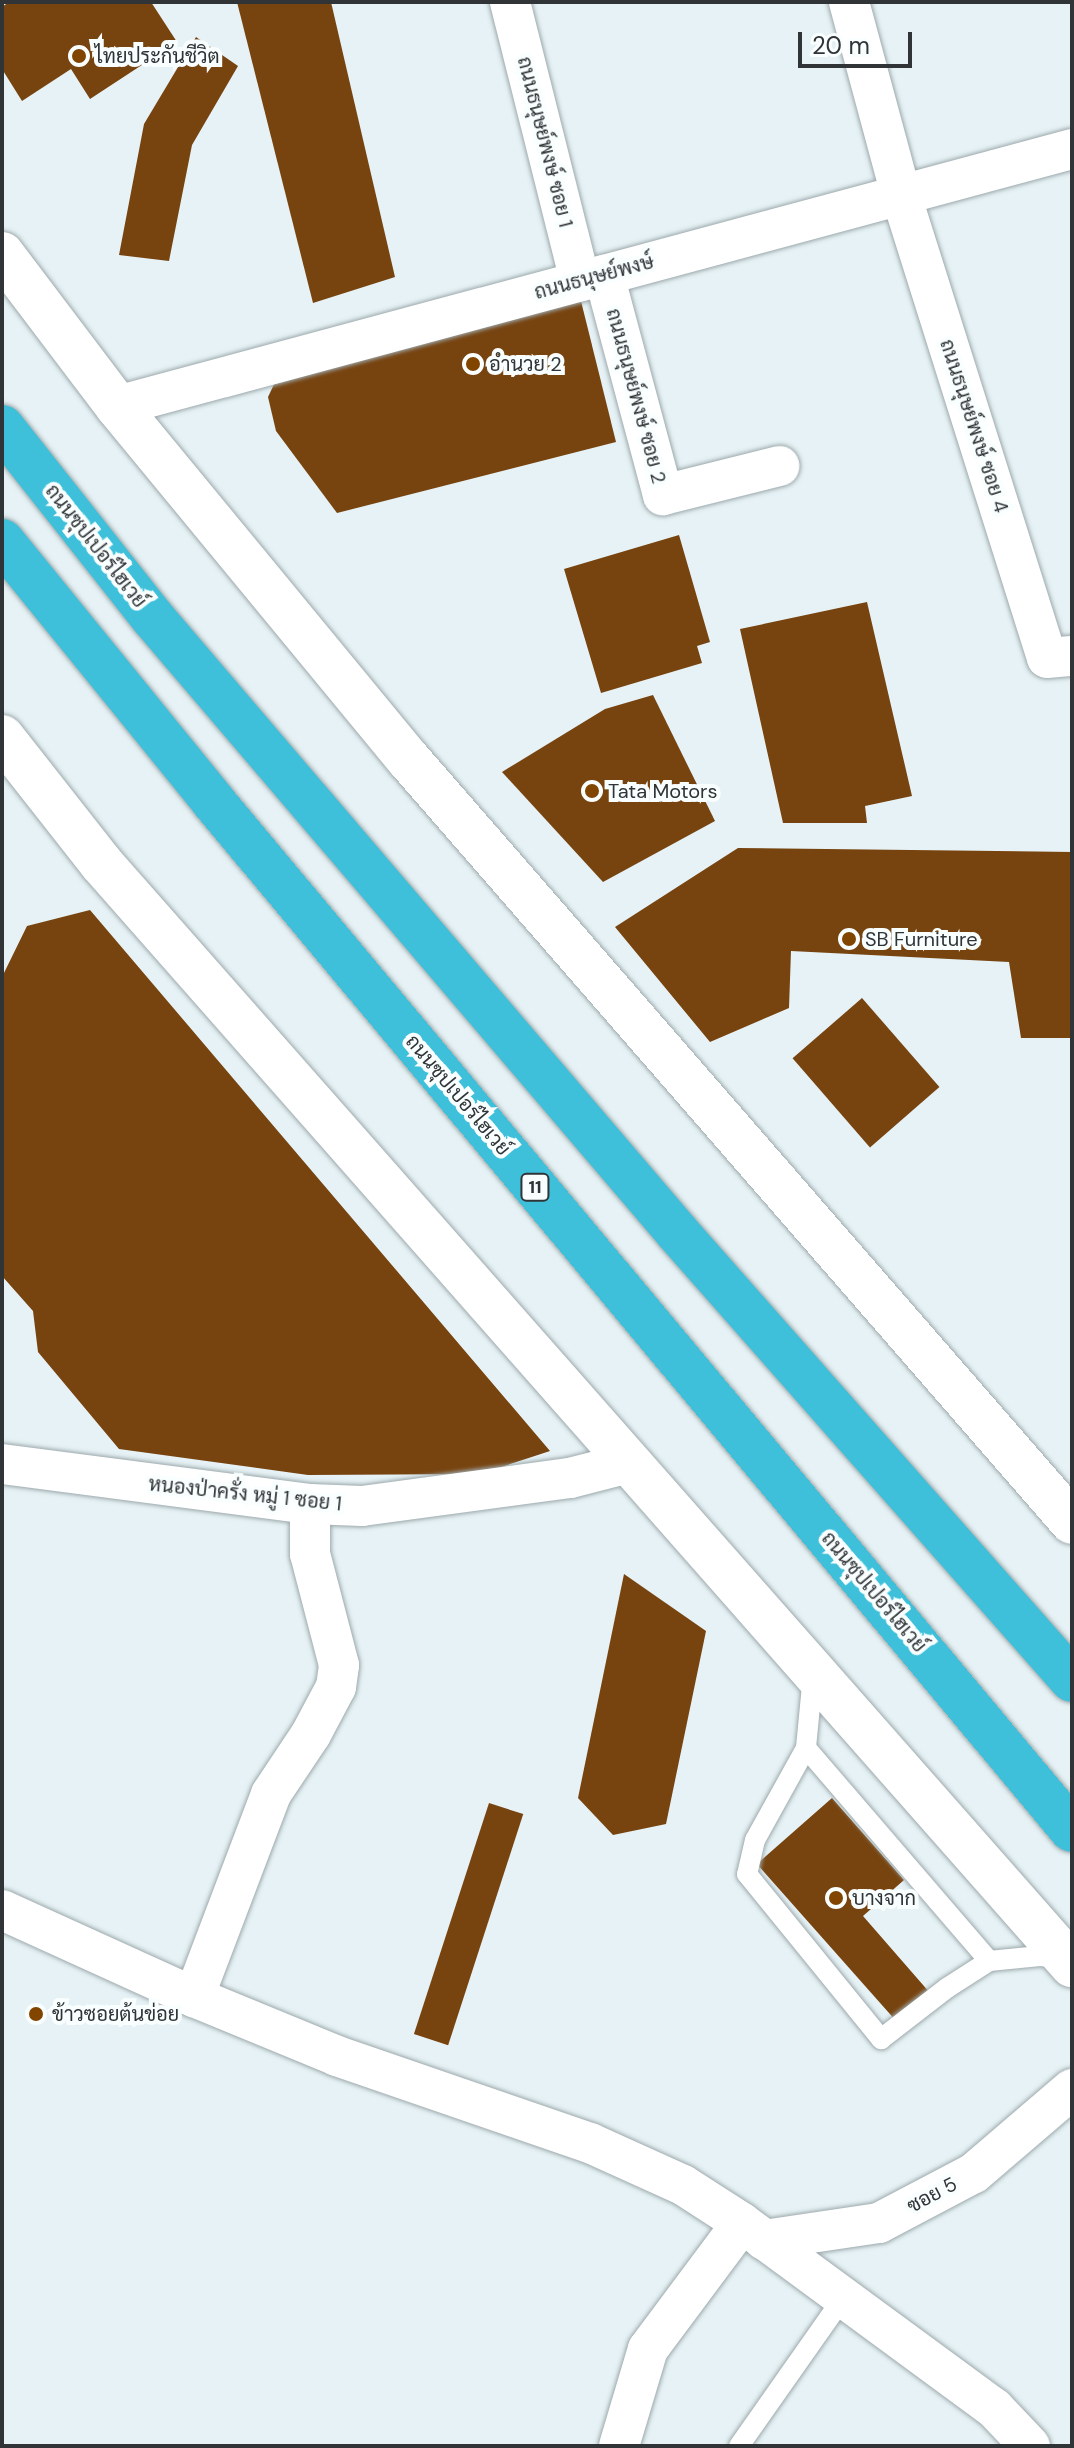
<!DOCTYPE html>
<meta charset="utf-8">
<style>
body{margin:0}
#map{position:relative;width:1074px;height:2448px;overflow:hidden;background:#e6f2f5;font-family:"DM Sans",Sarabun,sans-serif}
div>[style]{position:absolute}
.building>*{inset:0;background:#77430f;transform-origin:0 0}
.roads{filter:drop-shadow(0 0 2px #9da9ac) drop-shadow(0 0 2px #9da9ac)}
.lane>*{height:20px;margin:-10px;padding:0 10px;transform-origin:10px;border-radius:10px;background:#fff}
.street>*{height:40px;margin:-20px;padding:0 20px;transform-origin:20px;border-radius:20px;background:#fff}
.secondary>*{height:44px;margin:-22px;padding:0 22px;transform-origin:22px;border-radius:22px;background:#fff}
.highway>*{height:44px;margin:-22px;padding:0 22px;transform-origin:22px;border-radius:22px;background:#3ec0da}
.dots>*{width:22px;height:22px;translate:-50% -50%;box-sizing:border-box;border:4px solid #f9feff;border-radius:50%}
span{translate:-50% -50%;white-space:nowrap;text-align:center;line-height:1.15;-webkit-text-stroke:8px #f9feff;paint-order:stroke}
.shield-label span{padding:2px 6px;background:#f9feff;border:2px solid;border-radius:6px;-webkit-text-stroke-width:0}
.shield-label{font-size:18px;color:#303436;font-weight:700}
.poi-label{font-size:20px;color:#303436}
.left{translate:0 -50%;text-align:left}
.street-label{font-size:20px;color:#303436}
.frame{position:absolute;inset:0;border:4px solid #303436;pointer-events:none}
.scale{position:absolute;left:798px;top:32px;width:114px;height:36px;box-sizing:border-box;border:4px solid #303436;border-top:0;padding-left:10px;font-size:24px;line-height:28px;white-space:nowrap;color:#303436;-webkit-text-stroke:6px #f9feff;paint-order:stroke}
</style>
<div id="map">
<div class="building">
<i style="clip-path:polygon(9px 2px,151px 2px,177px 42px,90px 99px,71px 69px,22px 101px,2px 69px,2px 7px)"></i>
<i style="clip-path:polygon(237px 2px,331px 2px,395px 277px,313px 303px)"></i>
<i style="clip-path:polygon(196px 37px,238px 66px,192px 145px,169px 261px,119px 255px,144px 124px)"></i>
<i style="clip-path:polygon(578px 289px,616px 442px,337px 513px,276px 431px,268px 397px,276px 380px)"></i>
<i style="clip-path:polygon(679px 535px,710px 642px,697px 646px,702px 663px,601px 693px,564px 569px)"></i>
<i style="clip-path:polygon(867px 602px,912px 796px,865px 806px,867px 823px,783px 823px,740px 629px)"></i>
<i style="clip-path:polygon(653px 695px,715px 821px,603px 882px,502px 772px,605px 709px)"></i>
<i style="clip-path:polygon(738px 848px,1072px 852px,1072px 1038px,1021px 1038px,1009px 962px,791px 951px,789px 1008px,710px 1042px,615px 927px)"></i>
<i style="clip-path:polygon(90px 910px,550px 1451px,480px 1474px,308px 1475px,119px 1449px,38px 1352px,33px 1311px,2px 1276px,2px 977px,27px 926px)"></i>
<i style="left:862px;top:998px;width:118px;height:92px;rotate:49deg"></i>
<i style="clip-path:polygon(624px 1574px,706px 1631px,666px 1824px,613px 1835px,578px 1798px)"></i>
<i style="clip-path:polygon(832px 1798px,904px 1880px,863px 1916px,930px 1993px,897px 2022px,757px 1864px)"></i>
<i style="left:489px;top:1803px;width:36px;height:243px;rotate:18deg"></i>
</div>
<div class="roads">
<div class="lane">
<i style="left:813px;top:1675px;width:73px;rotate:95.5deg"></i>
<i style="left:806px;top:1748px;width:105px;rotate:119deg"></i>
<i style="left:755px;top:1840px;width:35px;rotate:103deg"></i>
<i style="left:747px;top:1874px;width:213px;rotate:50.9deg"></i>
<i style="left:881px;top:2039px;width:83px;rotate:-37.7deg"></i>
<i style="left:947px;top:1988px;width:50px;rotate:-32.7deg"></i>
<i style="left:989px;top:1961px;width:51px;rotate:-5.6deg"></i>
<i style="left:1040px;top:1956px;width:21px;rotate:5deg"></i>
<i style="left:806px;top:1748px;width:281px;rotate:49.3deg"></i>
<i style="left:739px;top:2446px;width:181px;rotate:-54.9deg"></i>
</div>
<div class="street">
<i style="left:510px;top:2px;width:288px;rotate:75.9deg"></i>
<i style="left:849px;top:2px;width:200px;rotate:74.9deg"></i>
<i style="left:901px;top:195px;width:485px;rotate:72.5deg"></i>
<i style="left:1047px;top:658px;width:25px;rotate:-5deg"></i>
<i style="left:604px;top:275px;width:228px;rotate:75deg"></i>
<i style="left:663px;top:495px;width:120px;rotate:-14deg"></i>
<i style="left:117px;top:406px;width:989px;rotate:-15.06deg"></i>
<i style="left:2px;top:1464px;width:311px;rotate:7.4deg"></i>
<i style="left:310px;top:1504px;width:52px;rotate:2.2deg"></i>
<i style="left:362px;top:1506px;width:210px;rotate:-7.7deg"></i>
<i style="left:570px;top:1478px;width:61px;rotate:-14.3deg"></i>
<i style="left:2px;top:1910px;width:211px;rotate:24.4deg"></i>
<i style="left:194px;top:1997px;width:155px;rotate:22.4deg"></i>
<i style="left:337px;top:2056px;width:268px;rotate:19deg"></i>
<i style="left:590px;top:2143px;width:102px;rotate:24.3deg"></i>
<i style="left:683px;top:2185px;width:70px;rotate:32.8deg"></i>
<i style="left:742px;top:2223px;width:313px;rotate:36.3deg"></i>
<i style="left:994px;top:2408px;width:52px;rotate:46.5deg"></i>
<i style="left:194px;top:1997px;width:217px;rotate:-69.2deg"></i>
<i style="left:271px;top:1794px;width:72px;rotate:-56.3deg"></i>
<i style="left:311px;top:1734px;width:53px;rotate:-62deg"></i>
<i style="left:336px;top:1687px;width:22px;rotate:-82deg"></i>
<i style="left:339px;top:1665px;width:115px;rotate:-104.6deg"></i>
<i style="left:310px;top:1554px;width:50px;rotate:-90deg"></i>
<i style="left:764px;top:2240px;width:116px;rotate:-8.4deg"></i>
<i style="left:879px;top:2223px;width:107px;rotate:-27.8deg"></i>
<i style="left:974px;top:2173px;width:129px;rotate:-40.6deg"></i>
<i style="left:619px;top:2446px;width:101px;rotate:-73.4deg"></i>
<i style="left:648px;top:2349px;width:157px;rotate:-53.3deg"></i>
</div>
<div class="secondary">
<i style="left:2px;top:254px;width:191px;rotate:52.9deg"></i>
<i style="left:117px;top:406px;width:459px;rotate:50.5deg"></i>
<i style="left:409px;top:760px;width:1010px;rotate:48.97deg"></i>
<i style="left:2px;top:737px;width:160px;rotate:51.8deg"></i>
<i style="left:101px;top:863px;width:1469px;rotate:48.62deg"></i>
</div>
<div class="highway">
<i style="left:2px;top:427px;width:243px;rotate:51.7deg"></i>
<i style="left:153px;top:618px;width:807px;rotate:49.52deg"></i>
<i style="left:677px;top:1232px;width:597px;rotate:48.6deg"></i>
<i style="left:2px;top:541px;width:335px;rotate:50.9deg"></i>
<i style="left:213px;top:801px;width:1340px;rotate:50.15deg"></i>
</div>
</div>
<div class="dots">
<i style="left:79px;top:56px;background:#814500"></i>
<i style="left:473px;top:364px;background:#814500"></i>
<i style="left:592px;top:791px;background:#814500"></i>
<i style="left:849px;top:939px;background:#814500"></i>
<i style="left:836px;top:1898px;background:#814500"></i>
<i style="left:36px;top:2014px;background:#814500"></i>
</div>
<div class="shield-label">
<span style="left:535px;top:1187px">11</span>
</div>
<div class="poi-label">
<span class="left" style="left:95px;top:56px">ไทยประกันชีวิต</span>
<span class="left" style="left:489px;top:364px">อำนวย 2</span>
<span class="left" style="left:608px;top:791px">Tata Motors</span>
<span class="left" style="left:865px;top:939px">SB Furniture</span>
<span class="left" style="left:852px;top:1898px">บางจาก</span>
<span class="left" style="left:52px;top:2014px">ข้าวซอยต้นข่อย</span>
</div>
<div class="street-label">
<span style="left:545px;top:142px;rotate:76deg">ถนนธนุษย์พงษ์ ซอย 1</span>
<span style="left:594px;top:277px;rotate:-15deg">ถนนธนุษย์พงษ์</span>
<span style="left:636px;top:396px;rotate:75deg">ถนนธนุษย์พงษ์ ซอย 2</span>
<span style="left:974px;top:426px;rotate:72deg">ถนนธนุษย์พงษ์ ซอย 4</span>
<span style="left:96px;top:546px;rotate:52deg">ถนนซุปเปอร์ไฮเวย์</span>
<span style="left:458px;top:1095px;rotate:50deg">ถนนซุปเปอร์ไฮเวย์</span>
<span style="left:245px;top:1494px;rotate:6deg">หนองป่าครั่ง หมู่ 1 ซอย 1</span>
<span style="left:874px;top:1592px;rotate:50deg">ถนนซุปเปอร์ไฮเวย์</span>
<span style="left:932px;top:2195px;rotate:-28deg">ซอย 5</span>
</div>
<div class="frame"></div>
<div class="scale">20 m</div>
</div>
